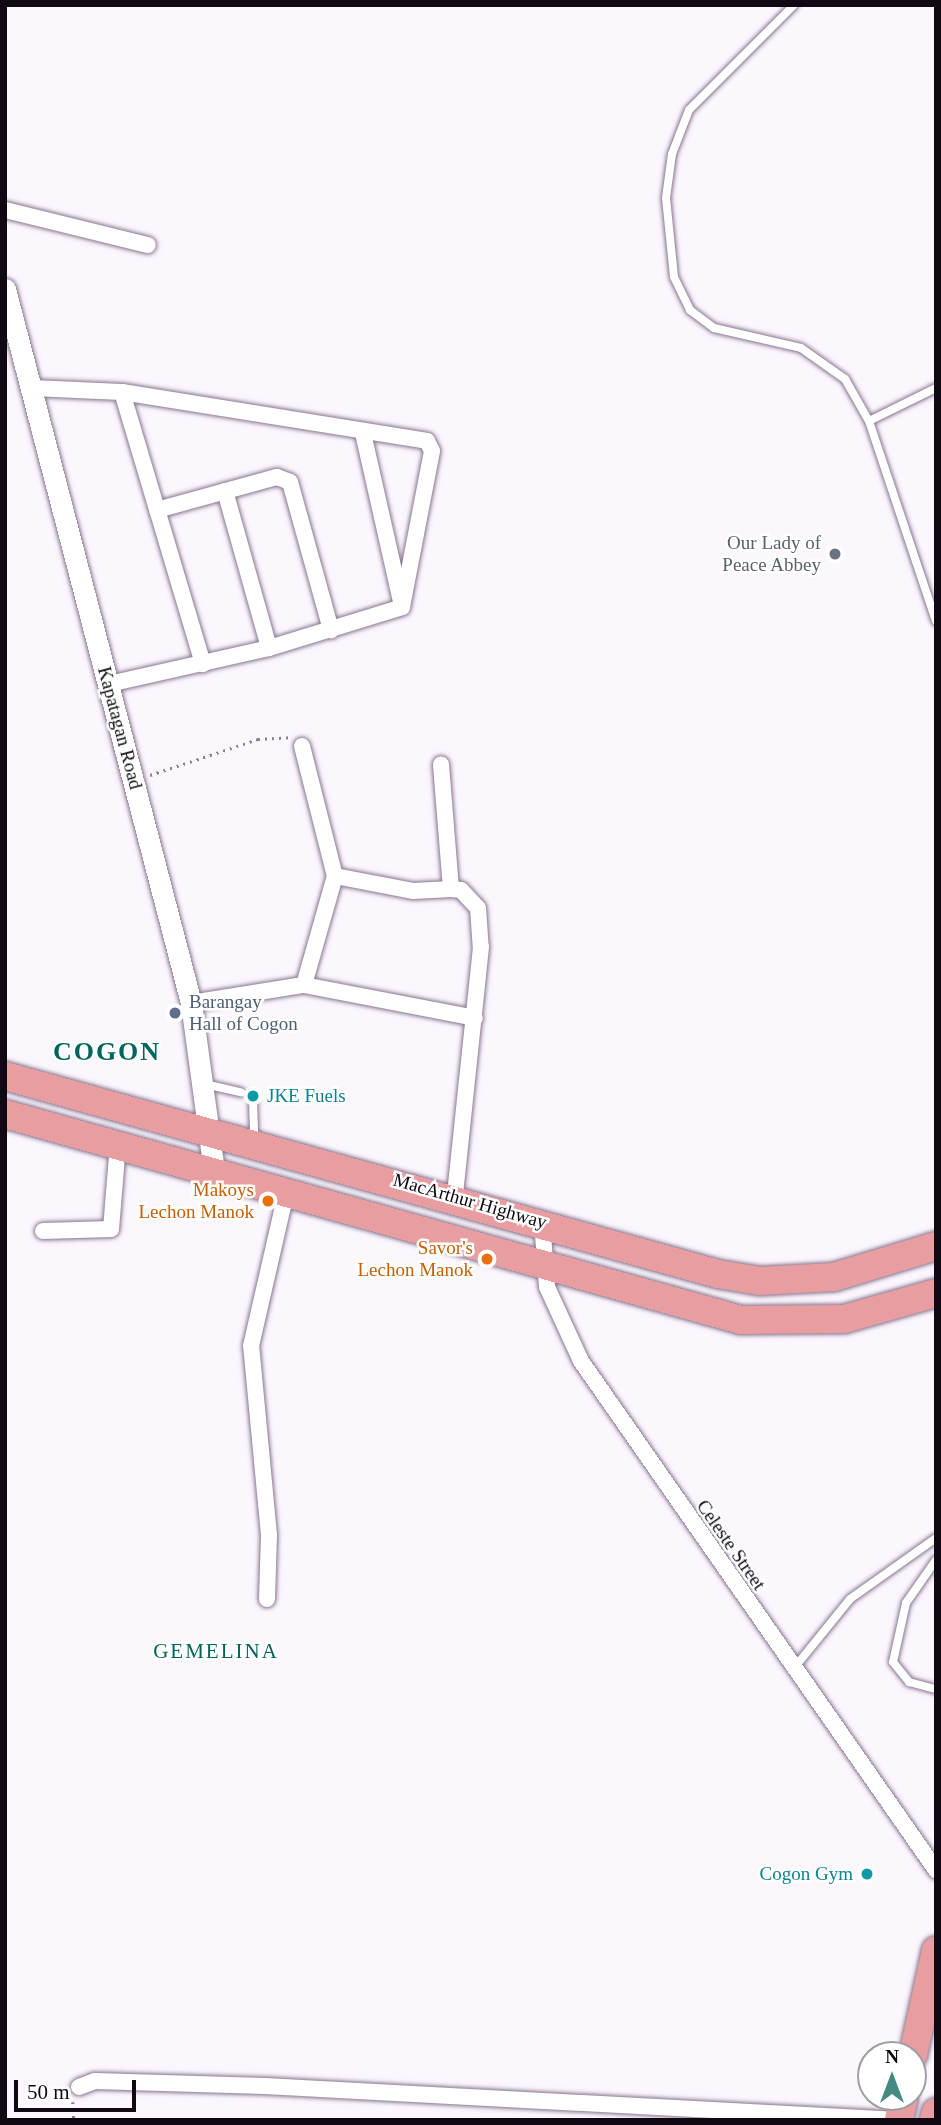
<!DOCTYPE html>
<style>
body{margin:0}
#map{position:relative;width:941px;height:2125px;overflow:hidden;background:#fbf7fd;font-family:"Times New Roman",serif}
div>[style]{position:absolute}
.path>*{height:2.5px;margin-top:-1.25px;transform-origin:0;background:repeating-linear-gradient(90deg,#88838b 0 2px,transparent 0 7px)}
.roads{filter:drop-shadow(0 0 2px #887690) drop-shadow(0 0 2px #887690)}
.lane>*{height:8px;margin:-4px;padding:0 4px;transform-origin:4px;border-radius:4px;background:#fff}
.street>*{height:16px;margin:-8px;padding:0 8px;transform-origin:8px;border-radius:8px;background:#fff}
.secondary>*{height:21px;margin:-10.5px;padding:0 10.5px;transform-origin:10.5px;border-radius:10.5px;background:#fff}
.highway>*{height:28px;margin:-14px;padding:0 14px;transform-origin:14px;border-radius:14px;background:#e89da1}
.dots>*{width:19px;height:19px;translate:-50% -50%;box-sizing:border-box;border:4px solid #fff;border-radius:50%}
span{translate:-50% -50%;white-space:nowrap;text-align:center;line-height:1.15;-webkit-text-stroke:5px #fff;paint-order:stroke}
.worship-label{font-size:19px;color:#5b616d}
.right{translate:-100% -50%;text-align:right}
.street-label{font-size:19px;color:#100913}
.service-label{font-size:19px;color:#4e5e75}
.left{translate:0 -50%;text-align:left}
.culture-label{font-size:19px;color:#0d838f}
.food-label{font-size:19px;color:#c56008}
.neighbourhood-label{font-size:21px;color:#01655c;letter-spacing:2px}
.district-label{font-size:26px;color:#01655c;font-weight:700;letter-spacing:2px}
.frame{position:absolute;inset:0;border:7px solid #100913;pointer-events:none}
.north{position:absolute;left:857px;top:2041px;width:70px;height:70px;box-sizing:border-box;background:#fff;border:2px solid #9f9da1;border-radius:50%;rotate:0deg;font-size:19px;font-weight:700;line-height:28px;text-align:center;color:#100913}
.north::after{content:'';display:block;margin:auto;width:24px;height:32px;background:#448a81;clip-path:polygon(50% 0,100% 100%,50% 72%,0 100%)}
.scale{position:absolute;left:14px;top:2080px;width:122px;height:32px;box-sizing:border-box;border:4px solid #100913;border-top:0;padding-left:9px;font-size:21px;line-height:24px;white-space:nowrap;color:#100913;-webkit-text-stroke:5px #fff;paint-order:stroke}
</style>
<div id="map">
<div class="path">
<i style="left:150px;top:775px;width:114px;rotate:-18.4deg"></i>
<i style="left:258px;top:739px;width:33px;rotate:-3deg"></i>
<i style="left:73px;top:2102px;width:18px;rotate:87deg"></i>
</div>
<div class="roads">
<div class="lane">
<i style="left:794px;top:5px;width:148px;rotate:135deg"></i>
<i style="left:689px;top:110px;width:47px;rotate:111.1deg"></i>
<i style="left:672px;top:154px;width:44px;rotate:97.8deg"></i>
<i style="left:666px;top:198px;width:79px;rotate:84.2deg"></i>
<i style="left:674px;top:277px;width:37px;rotate:64deg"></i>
<i style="left:690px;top:310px;width:30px;rotate:37deg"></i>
<i style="left:714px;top:328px;width:89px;rotate:12.9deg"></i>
<i style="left:801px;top:348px;width:54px;rotate:35.2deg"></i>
<i style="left:845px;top:379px;width:48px;rotate:60.3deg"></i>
<i style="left:869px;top:421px;width:211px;rotate:71.5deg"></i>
<i style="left:869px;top:421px;width:75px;rotate:-26.2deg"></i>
<i style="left:205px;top:1084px;width:37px;rotate:13deg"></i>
<i style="left:253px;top:1101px;width:38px;rotate:88deg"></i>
<i style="left:936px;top:1560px;width:52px;rotate:124.9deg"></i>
<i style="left:906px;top:1603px;width:60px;rotate:102.4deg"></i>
<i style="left:893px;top:1662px;width:26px;rotate:51deg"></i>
<i style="left:909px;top:1682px;width:28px;rotate:15deg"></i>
<i style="left:795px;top:1667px;width:87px;rotate:-51deg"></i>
<i style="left:850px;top:1599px;width:105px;rotate:-35.3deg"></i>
</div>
<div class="street">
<i style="left:5px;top:210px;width:147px;rotate:13.8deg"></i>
<i style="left:32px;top:388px;width:90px;rotate:2.5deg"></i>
<i style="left:122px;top:392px;width:309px;rotate:9.1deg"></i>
<i style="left:427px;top:441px;width:11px;rotate:63deg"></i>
<i style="left:432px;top:451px;width:159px;rotate:100.9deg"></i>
<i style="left:122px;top:392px;width:284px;rotate:73.4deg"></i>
<i style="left:363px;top:433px;width:172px;rotate:77.3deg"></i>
<i style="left:225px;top:491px;width:163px;rotate:74.3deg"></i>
<i style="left:157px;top:510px;width:124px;rotate:-15.4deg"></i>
<i style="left:277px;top:477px;width:14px;rotate:21deg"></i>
<i style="left:290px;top:482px;width:154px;rotate:74.5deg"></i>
<i style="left:109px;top:684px;width:164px;rotate:-12.7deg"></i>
<i style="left:269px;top:648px;width:139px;rotate:-17.1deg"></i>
<i style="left:302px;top:746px;width:134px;rotate:75.8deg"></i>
<i style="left:335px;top:876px;width:113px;rotate:105.9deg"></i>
<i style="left:335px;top:876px;width:79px;rotate:10.9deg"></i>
<i style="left:413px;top:891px;width:38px;rotate:-3deg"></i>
<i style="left:451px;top:889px;width:125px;rotate:-94.6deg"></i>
<i style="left:451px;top:889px;width:10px;rotate:6deg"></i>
<i style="left:461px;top:890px;width:25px;rotate:47deg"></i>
<i style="left:478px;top:908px;width:39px;rotate:86deg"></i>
<i style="left:481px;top:947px;width:250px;rotate:96deg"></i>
<i style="left:191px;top:1003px;width:114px;rotate:-9.1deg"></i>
<i style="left:304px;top:985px;width:174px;rotate:10.9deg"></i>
<i style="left:542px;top:1222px;width:65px;rotate:85.6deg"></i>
<i style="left:547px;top:1287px;width:81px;rotate:65.3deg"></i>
<i style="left:581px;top:1361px;width:621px;rotate:55.11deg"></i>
<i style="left:43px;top:1231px;width:68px;rotate:-1.7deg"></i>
<i style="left:111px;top:1229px;width:86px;rotate:-85.3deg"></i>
<i style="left:267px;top:1599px;width:64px;rotate:-88.2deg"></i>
<i style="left:269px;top:1535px;width:190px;rotate:-95.4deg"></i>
<i style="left:251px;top:1346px;width:157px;rotate:-77.1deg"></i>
<i style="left:79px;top:2087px;width:17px;rotate:-21deg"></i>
<i style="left:95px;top:2081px;width:170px;rotate:1.7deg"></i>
<i style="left:265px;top:2086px;width:635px;rotate:3.07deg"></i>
</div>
<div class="secondary">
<i style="left:5px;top:289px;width:738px;rotate:75.4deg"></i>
<i style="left:191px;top:1003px;width:170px;rotate:82.2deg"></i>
</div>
<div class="highway">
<i style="left:5px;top:1076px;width:740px;rotate:15.52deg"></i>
<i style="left:718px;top:1274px;width:43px;rotate:9.5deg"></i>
<i style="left:760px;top:1281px;width:74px;rotate:-3.1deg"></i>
<i style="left:834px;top:1277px;width:107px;rotate:-16.9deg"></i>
<i style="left:5px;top:1114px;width:764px;rotate:15.64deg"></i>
<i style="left:741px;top:1320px;width:103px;rotate:-0.6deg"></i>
<i style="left:844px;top:1319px;width:96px;rotate:-15.8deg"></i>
<i style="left:913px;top:2055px;width:107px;rotate:-77.6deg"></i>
<i style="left:899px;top:2120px;width:24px;rotate:-78deg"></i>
<i style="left:934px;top:2120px;width:8px;rotate:-76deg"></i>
</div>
</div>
<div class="dots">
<i style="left:835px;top:554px;background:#6b7280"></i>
<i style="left:175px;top:1013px;background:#5c6f8a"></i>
<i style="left:253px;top:1096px;background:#0f9aa8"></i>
<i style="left:268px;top:1201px;background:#e8710a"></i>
<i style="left:487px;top:1259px;background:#e8710a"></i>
<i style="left:867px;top:1874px;background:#0f9aa8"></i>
</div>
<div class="worship-label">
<span class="right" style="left:821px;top:554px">Our Lady of<br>Peace Abbey</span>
</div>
<div class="street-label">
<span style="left:120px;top:728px;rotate:75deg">Kapatagan Road</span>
<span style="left:470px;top:1201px;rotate:16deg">MacArthur Highway</span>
<span style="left:731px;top:1545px;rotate:55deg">Celeste Street</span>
</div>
<div class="service-label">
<span class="left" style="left:189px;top:1013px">Barangay<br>Hall of Cogon</span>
</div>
<div class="culture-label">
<span class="left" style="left:267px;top:1096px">JKE Fuels</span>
<span class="right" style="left:853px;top:1874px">Cogon Gym</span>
</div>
<div class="food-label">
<span class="right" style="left:254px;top:1201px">Makoys<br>Lechon Manok</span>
<span class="right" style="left:473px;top:1259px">Savor's<br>Lechon Manok</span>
</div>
<div class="neighbourhood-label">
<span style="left:216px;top:1651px">GEMELINA</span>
</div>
<div class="district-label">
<span style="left:107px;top:1052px">COGON</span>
</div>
<div class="frame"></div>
<div class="north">N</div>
<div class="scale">50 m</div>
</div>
